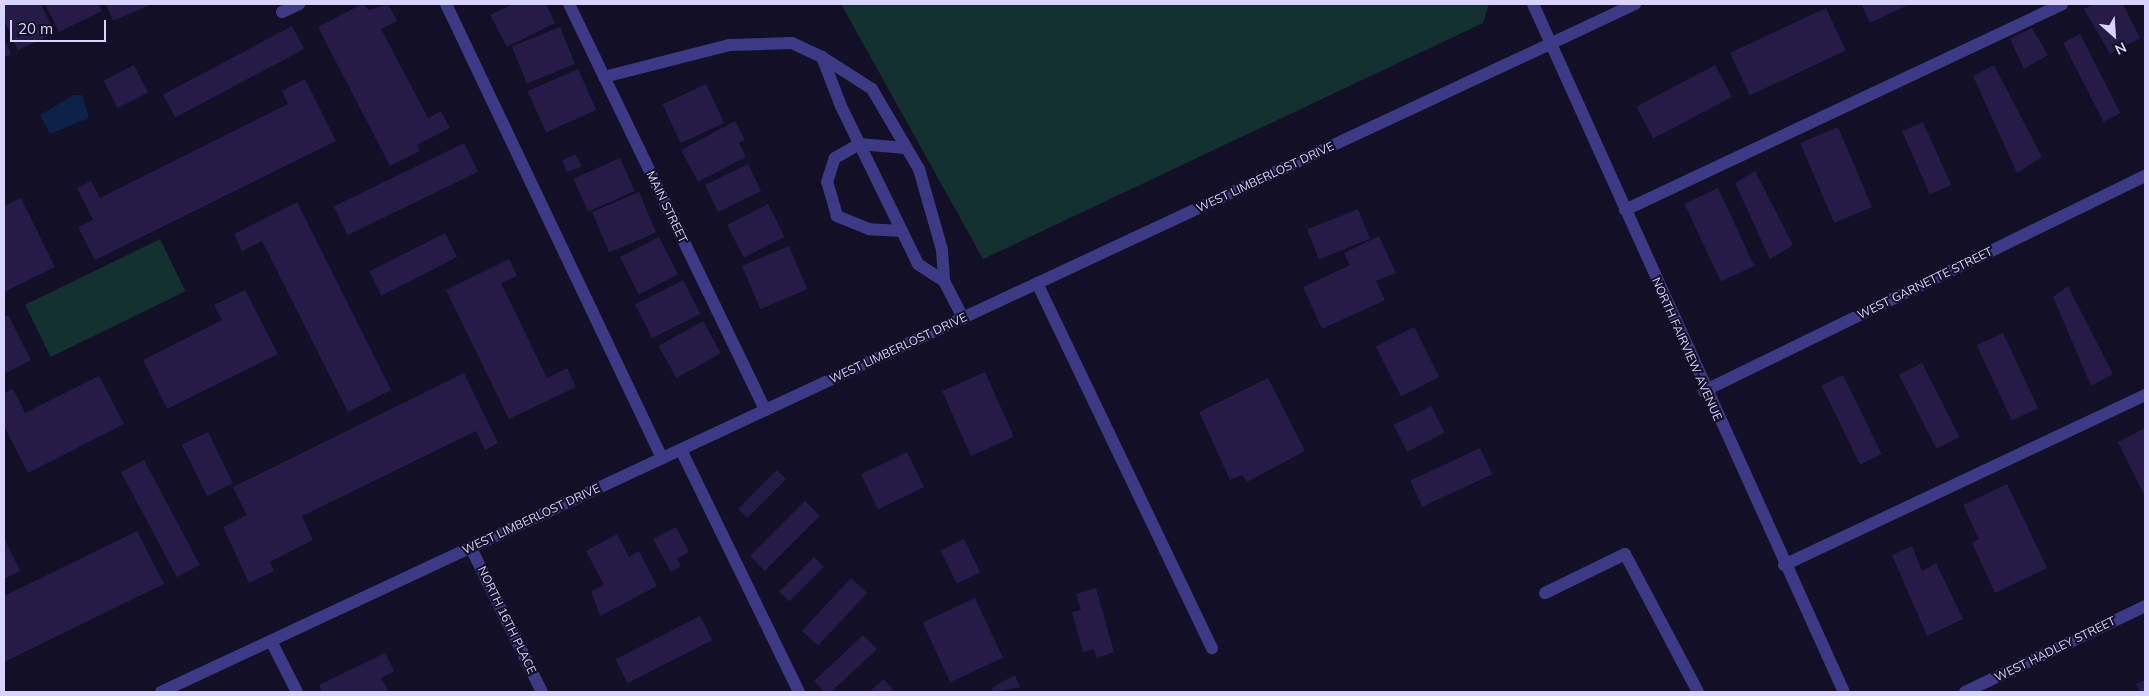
<!DOCTYPE html>
<style>
body{margin:0}
#map{position:relative;width:2149px;height:696px;overflow:hidden;background:#130f26;font-family:Mulish,sans-serif}
div>[style]{position:absolute}
.green>*{inset:0;background:#12302f;transform-origin:0 0}
.water>*{inset:0;background:#0c2248}
.building>*{inset:0;background:#241b47;transform-origin:0 0}
.service>*{height:12px;margin:-6px;padding:0 6px;transform-origin:6px;border-radius:6px;background:#3d3a85}
.minor>*{height:12px;margin:-6px;padding:0 6px;transform-origin:6px;border-radius:6px;background:#3d3a85}
.tertiary>*{height:12px;margin:-6px;padding:0 6px;transform-origin:6px;border-radius:6px;background:#3d3a85}
span{translate:-50% -50%;white-space:nowrap;text-align:center;line-height:1.15;-webkit-text-stroke:4px #130f26;paint-order:stroke}
.street-label{font-size:12px;color:#d9d4ff}
.frame{position:absolute;inset:0;border:5px solid #d9d4ff;pointer-events:none}
.north{position:absolute;left:2089px;top:10px;width:50px;height:50px;-webkit-text-stroke:4px #130f26;paint-order:stroke;rotate:154deg;font-size:14px;font-weight:700;line-height:20px;text-align:center;color:#d9d4ff}
.north::after{content:'';display:block;margin:auto;width:18px;height:22px;background:#d9d4ff;clip-path:polygon(50% 0,100% 100%,50% 72%,0 100%)}
.scale{position:absolute;left:10px;top:20px;width:96px;height:22px;box-sizing:border-box;border:2px solid #d9d4ff;border-top:0;padding-left:6px;font-size:15px;line-height:18px;white-space:nowrap;color:#d9d4ff;-webkit-text-stroke:4px #130f26;paint-order:stroke}
</style>
<div id="map">
<div class="green">
<i style="clip-path:polygon(841px 4px,1489px 4px,1483px 23px,983px 259px)"></i>
<i style="left:160px;top:239px;width:58px;height:150px;rotate:64deg"></i>
</div>
<div class="water">
<i style="clip-path:polygon(74px 95px,82px 95px,89px 118px,50px 134px,40px 115px)"></i>
</div>
<div class="building">
<i style="clip-path:polygon(4px 4px,41px 4px,55px 33px,18px 50px,4px 20px)"></i>
<i style="clip-path:polygon(45px 4px,98px 4px,102px 11px,59px 32px)"></i>
<i style="clip-path:polygon(106px 4px,152px 4px,113px 21px)"></i>
<i style="clip-path:polygon(362px 4px,369px 10px,388px 4px,397px 21px,381px 29px,428px 118px,441px 111px,450px 128px,417px 145px,420px 151px,390px 166px,318px 27px)"></i>
<i style="clip-path:polygon(513px 4px,546px 4px,555px 23px,507px 47px,490px 15px)"></i>
<i style="clip-path:polygon(1861px 4px,1910px 4px,1870px 23px)"></i>
<i style="clip-path:polygon(2094px 4px,2123px 4px,2140px 38px,2110px 54px,2084px 9px)"></i>
<i style="left:1826px;top:8px;width:47px;height:106px;rotate:65deg"></i>
<i style="left:292px;top:26px;width:26px;height:146px;rotate:62deg"></i>
<i style="left:560px;top:27px;width:40px;height:52px;rotate:68deg"></i>
<i style="clip-path:polygon(2032px 28px,2048px 55px,2024px 69px,2010px 39px)"></i>
<i style="left:2080px;top:34px;width:89px;height:19px;rotate:63deg"></i>
<i style="clip-path:polygon(4px 38px,11px 55px,4px 57px)"></i>
<i style="left:134px;top:65px;width:31px;height:34px;rotate:63deg"></i>
<i style="left:1715px;top:65px;width:36px;height:89px;rotate:62deg"></i>
<i style="clip-path:polygon(1994px 65px,2042px 157px,2017px 173px,1973px 76px)"></i>
<i style="left:578px;top:69px;width:45px;height:55px;rotate:66deg"></i>
<i style="clip-path:polygon(305px 79px,336px 141px,95px 260px,78px 227px,93px 220px,77px 188px,91px 181px,100px 198px,288px 104px,282px 91px)"></i>
<i style="left:706px;top:84px;width:43px;height:48px;rotate:65deg"></i>
<i style="clip-path:polygon(735px 121px,745px 140px,739px 143px,746px 157px,698px 182px,681px 150px)"></i>
<i style="left:1923px;top:122px;width:69px;height:23px;rotate:66deg"></i>
<i style="left:1838px;top:127px;width:87px;height:41px;rotate:67deg"></i>
<i style="left:464px;top:143px;width:32px;height:145px;rotate:64deg"></i>
<i style="clip-path:polygon(575px 154px,582px 166px,567px 172px,562px 161px)"></i>
<i style="left:620px;top:158px;width:36px;height:51px;rotate:66deg"></i>
<i style="left:748px;top:164px;width:30px;height:48px;rotate:64deg"></i>
<i style="clip-path:polygon(1755px 171px,1793px 245px,1770px 259px,1735px 183px)"></i>
<i style="left:1718px;top:188px;width:86px;height:37px;rotate:65deg"></i>
<i style="left:639px;top:192px;width:44px;height:51px;rotate:67deg"></i>
<i style="clip-path:polygon(21px 198px,55px 267px,4px 292px,4px 206px)"></i>
<i style="clip-path:polygon(297px 202px,391px 390px,348px 412px,262px 241px,242px 251px,234px 234px)"></i>
<i style="left:768px;top:204px;width:37px;height:46px;rotate:63deg"></i>
<i style="left:1358px;top:209px;width:32px;height:55px;rotate:68deg"></i>
<i style="left:445px;top:233px;width:27px;height:85px;rotate:63deg"></i>
<i style="clip-path:polygon(1379px 236px,1396px 273px,1376px 281px,1385px 300px,1322px 329px,1303px 287px,1350px 265px,1344px 253px)"></i>
<i style="left:659px;top:237px;width:42px;height:44px;rotate:63deg"></i>
<i style="left:789px;top:246px;width:47px;height:51px;rotate:67deg"></i>
<i style="clip-path:polygon(509px 259px,517px 276px,501px 283px,547px 378px,567px 368px,576px 387px,509px 419px,446px 290px)"></i>
<i style="left:683px;top:280px;width:38px;height:54px;rotate:63deg"></i>
<i style="clip-path:polygon(2068px 286px,2113px 374px,2091px 386px,2053px 297px)"></i>
<i style="clip-path:polygon(245px 290px,278px 354px,167px 409px,143px 360px,222px 320px,214px 305px)"></i>
<i style="clip-path:polygon(8px 315px,31px 360px,4px 374px,4px 317px)"></i>
<i style="left:703px;top:321px;width:37px;height:51px;rotate:61deg"></i>
<i style="left:1414px;top:327px;width:56px;height:43px;rotate:63deg"></i>
<i style="left:2003px;top:333px;width:83px;height:29px;rotate:65deg"></i>
<i style="left:1922px;top:363px;width:83px;height:26px;rotate:63deg"></i>
<i style="left:985px;top:372px;width:71px;height:47px;rotate:66deg"></i>
<i style="clip-path:polygon(464px 373px,498px 443px,485px 450px,476px 431px,302px 516px,313px 540px,270px 562px,274px 571px,249px 583px,223px 527px,247px 515px,233px 487px)"></i>
<i style="left:1843px;top:375px;width:88px;height:24px;rotate:64deg"></i>
<i style="clip-path:polygon(99px 376px,124px 424px,28px 473px,4px 426px,4px 393px,13px 389px,25px 413px)"></i>
<i style="clip-path:polygon(1268px 378px,1305px 451px,1247px 482px,1242px 475px,1230px 480px,1199px 412px)"></i>
<i style="left:1431px;top:406px;width:30px;height:42px;rotate:63deg"></i>
<i style="clip-path:polygon(2145px 428px,2145px 496px,2118px 442px)"></i>
<i style="left:208px;top:432px;width:57px;height:29px;rotate:64deg"></i>
<i style="left:1480px;top:448px;width:29px;height:77px;rotate:65deg"></i>
<i style="left:907px;top:452px;width:39px;height:51px;rotate:64deg"></i>
<i style="left:144px;top:460px;width:119px;height:26px;rotate:62deg"></i>
<i style="left:777px;top:470px;width:13px;height:55px;rotate:45deg"></i>
<i style="clip-path:polygon(2007px 484px,2047px 568px,1995px 593px,1972px 543px,1979px 539px,1963px 505px)"></i>
<i style="left:805px;top:501px;width:21px;height:78px;rotate:45deg"></i>
<i style="clip-path:polygon(676px 527px,689px 552px,677px 559px,681px 566px,671px 572px,653px 539px)"></i>
<i style="clip-path:polygon(137px 531px,164px 584px,4px 662px,4px 596px)"></i>
<i style="clip-path:polygon(617px 534px,629px 557px,639px 551px,657px 586px,600px 616px,591px 591px,604px 585px,586px 551px)"></i>
<i style="clip-path:polygon(4px 538px,20px 571px,4px 579px)"></i>
<i style="left:964px;top:539px;width:37px;height:26px;rotate:64deg"></i>
<i style="clip-path:polygon(1912px 546px,1922px 571px,1936px 563px,1963px 619px,1927px 636px,1892px 555px)"></i>
<i style="left:814px;top:557px;width:14px;height:49px;rotate:45deg"></i>
<i style="left:851px;top:578px;width:22px;height:72px;rotate:43deg"></i>
<i style="clip-path:polygon(1096px 588px,1114px 652px,1097px 658px,1094px 649px,1083px 652px,1072px 612px,1081px 610px,1076px 594px)"></i>
<i style="left:975px;top:598px;width:66px;height:58px;rotate:65deg"></i>
<i style="left:700px;top:616px;width:27px;height:95px;rotate:63deg"></i>
<i style="clip-path:polygon(863px 635px,877px 649px,831px 692px,824px 692px,814px 681px)"></i>
<i style="clip-path:polygon(385px 653px,394px 671px,381px 678px,389px 692px,322px 692px,319px 685px)"></i>
<i style="clip-path:polygon(1015px 675px,1020px 687px,994px 692px,991px 688px)"></i>
<i style="clip-path:polygon(884px 679px,894px 692px,869px 692px)"></i>
<i style="clip-path:polygon(2145px 680px,2145px 692px,2140px 692px,2136px 684px)"></i>
</div>
<div class="service">
<i style="left:446px;top:4px;width:503px;rotate:64.56deg"></i>
<i style="left:569px;top:4px;width:451px;rotate:64.2deg"></i>
<i style="left:282px;top:12px;width:19px;rotate:-25deg"></i>
<i style="left:604px;top:77px;width:130px;rotate:-14.3deg"></i>
<i style="left:730px;top:45px;width:62px;rotate:-1.8deg"></i>
<i style="left:792px;top:43px;width:33px;rotate:25deg"></i>
<i style="left:822px;top:57px;width:59px;rotate:32.6deg"></i>
<i style="left:872px;top:89px;width:93px;rotate:59.6deg"></i>
<i style="left:919px;top:169px;width:84px;rotate:74.1deg"></i>
<i style="left:942px;top:250px;width:31px;rotate:86deg"></i>
<i style="left:944px;top:281px;width:31px;rotate:-147deg"></i>
<i style="left:918px;top:264px;width:176px;rotate:-116deg"></i>
<i style="left:841px;top:106px;width:53px;rotate:-111.2deg"></i>
<i style="left:1625px;top:210px;width:483px;rotate:-25.2deg"></i>
<i style="left:902px;top:231px;width:33px;rotate:-177deg"></i>
<i style="left:869px;top:229px;width:35px;rotate:-158deg"></i>
<i style="left:837px;top:216px;width:35px;rotate:-106deg"></i>
<i style="left:827px;top:182px;width:25px;rotate:-72deg"></i>
<i style="left:835px;top:158px;width:28px;rotate:-30deg"></i>
<i style="left:859px;top:144px;width:47px;rotate:4.9deg"></i>
<i style="left:944px;top:281px;width:42px;rotate:62.8deg"></i>
<i style="left:1037px;top:283px;width:405px;rotate:64.4deg"></i>
<i style="left:681px;top:450px;width:269px;rotate:64deg"></i>
<i style="left:1784px;top:565px;width:399px;rotate:-25.2deg"></i>
<i style="left:1545px;top:593px;width:89px;rotate:-26deg"></i>
<i style="left:1625px;top:554px;width:156px;rotate:62.1deg"></i>
<i style="left:271px;top:641px;width:57px;rotate:63deg"></i>
</div>
<div class="minor">
<i style="left:1552px;top:43px;width:92px;rotate:-25.2deg"></i>
<i style="left:1704px;top:391px;width:491px;rotate:-26deg"></i>
<i style="left:471px;top:548px;width:161px;rotate:63.8deg"></i>
<i style="left:1965px;top:692px;width:199px;rotate:-25.5deg"></i>
</div>
<div class="tertiary">
<i style="left:1533px;top:4px;width:755px;rotate:65.68deg"></i>
<i style="left:161px;top:692px;width:1535px;rotate:-25.01deg"></i>
</div>
<div class="street-label">
<span style="left:1265px;top:177px;rotate:-25deg">WEST LIMBERLOST DRIVE</span>
<span style="left:667px;top:207px;rotate:64deg">MAIN STREET</span>
<span style="left:1925px;top:283px;rotate:-26deg">WEST GARNETTE STREET</span>
<span style="left:898px;top:348px;rotate:-25deg">WEST LIMBERLOST DRIVE</span>
<span style="left:1687px;top:349px;rotate:66deg">NORTH FAIRVIEW AVENUE</span>
<span style="left:531px;top:519px;rotate:-25deg">WEST LIMBERLOST DRIVE</span>
<span style="left:507px;top:620px;rotate:64deg">NORTH 16TH PLACE</span>
<span style="left:2055px;top:649px;rotate:-26deg">WEST HADLEY STREET</span>
</div>
<div class="frame"></div>
<div class="north">N</div>
<div class="scale">20 m</div>
</div>
